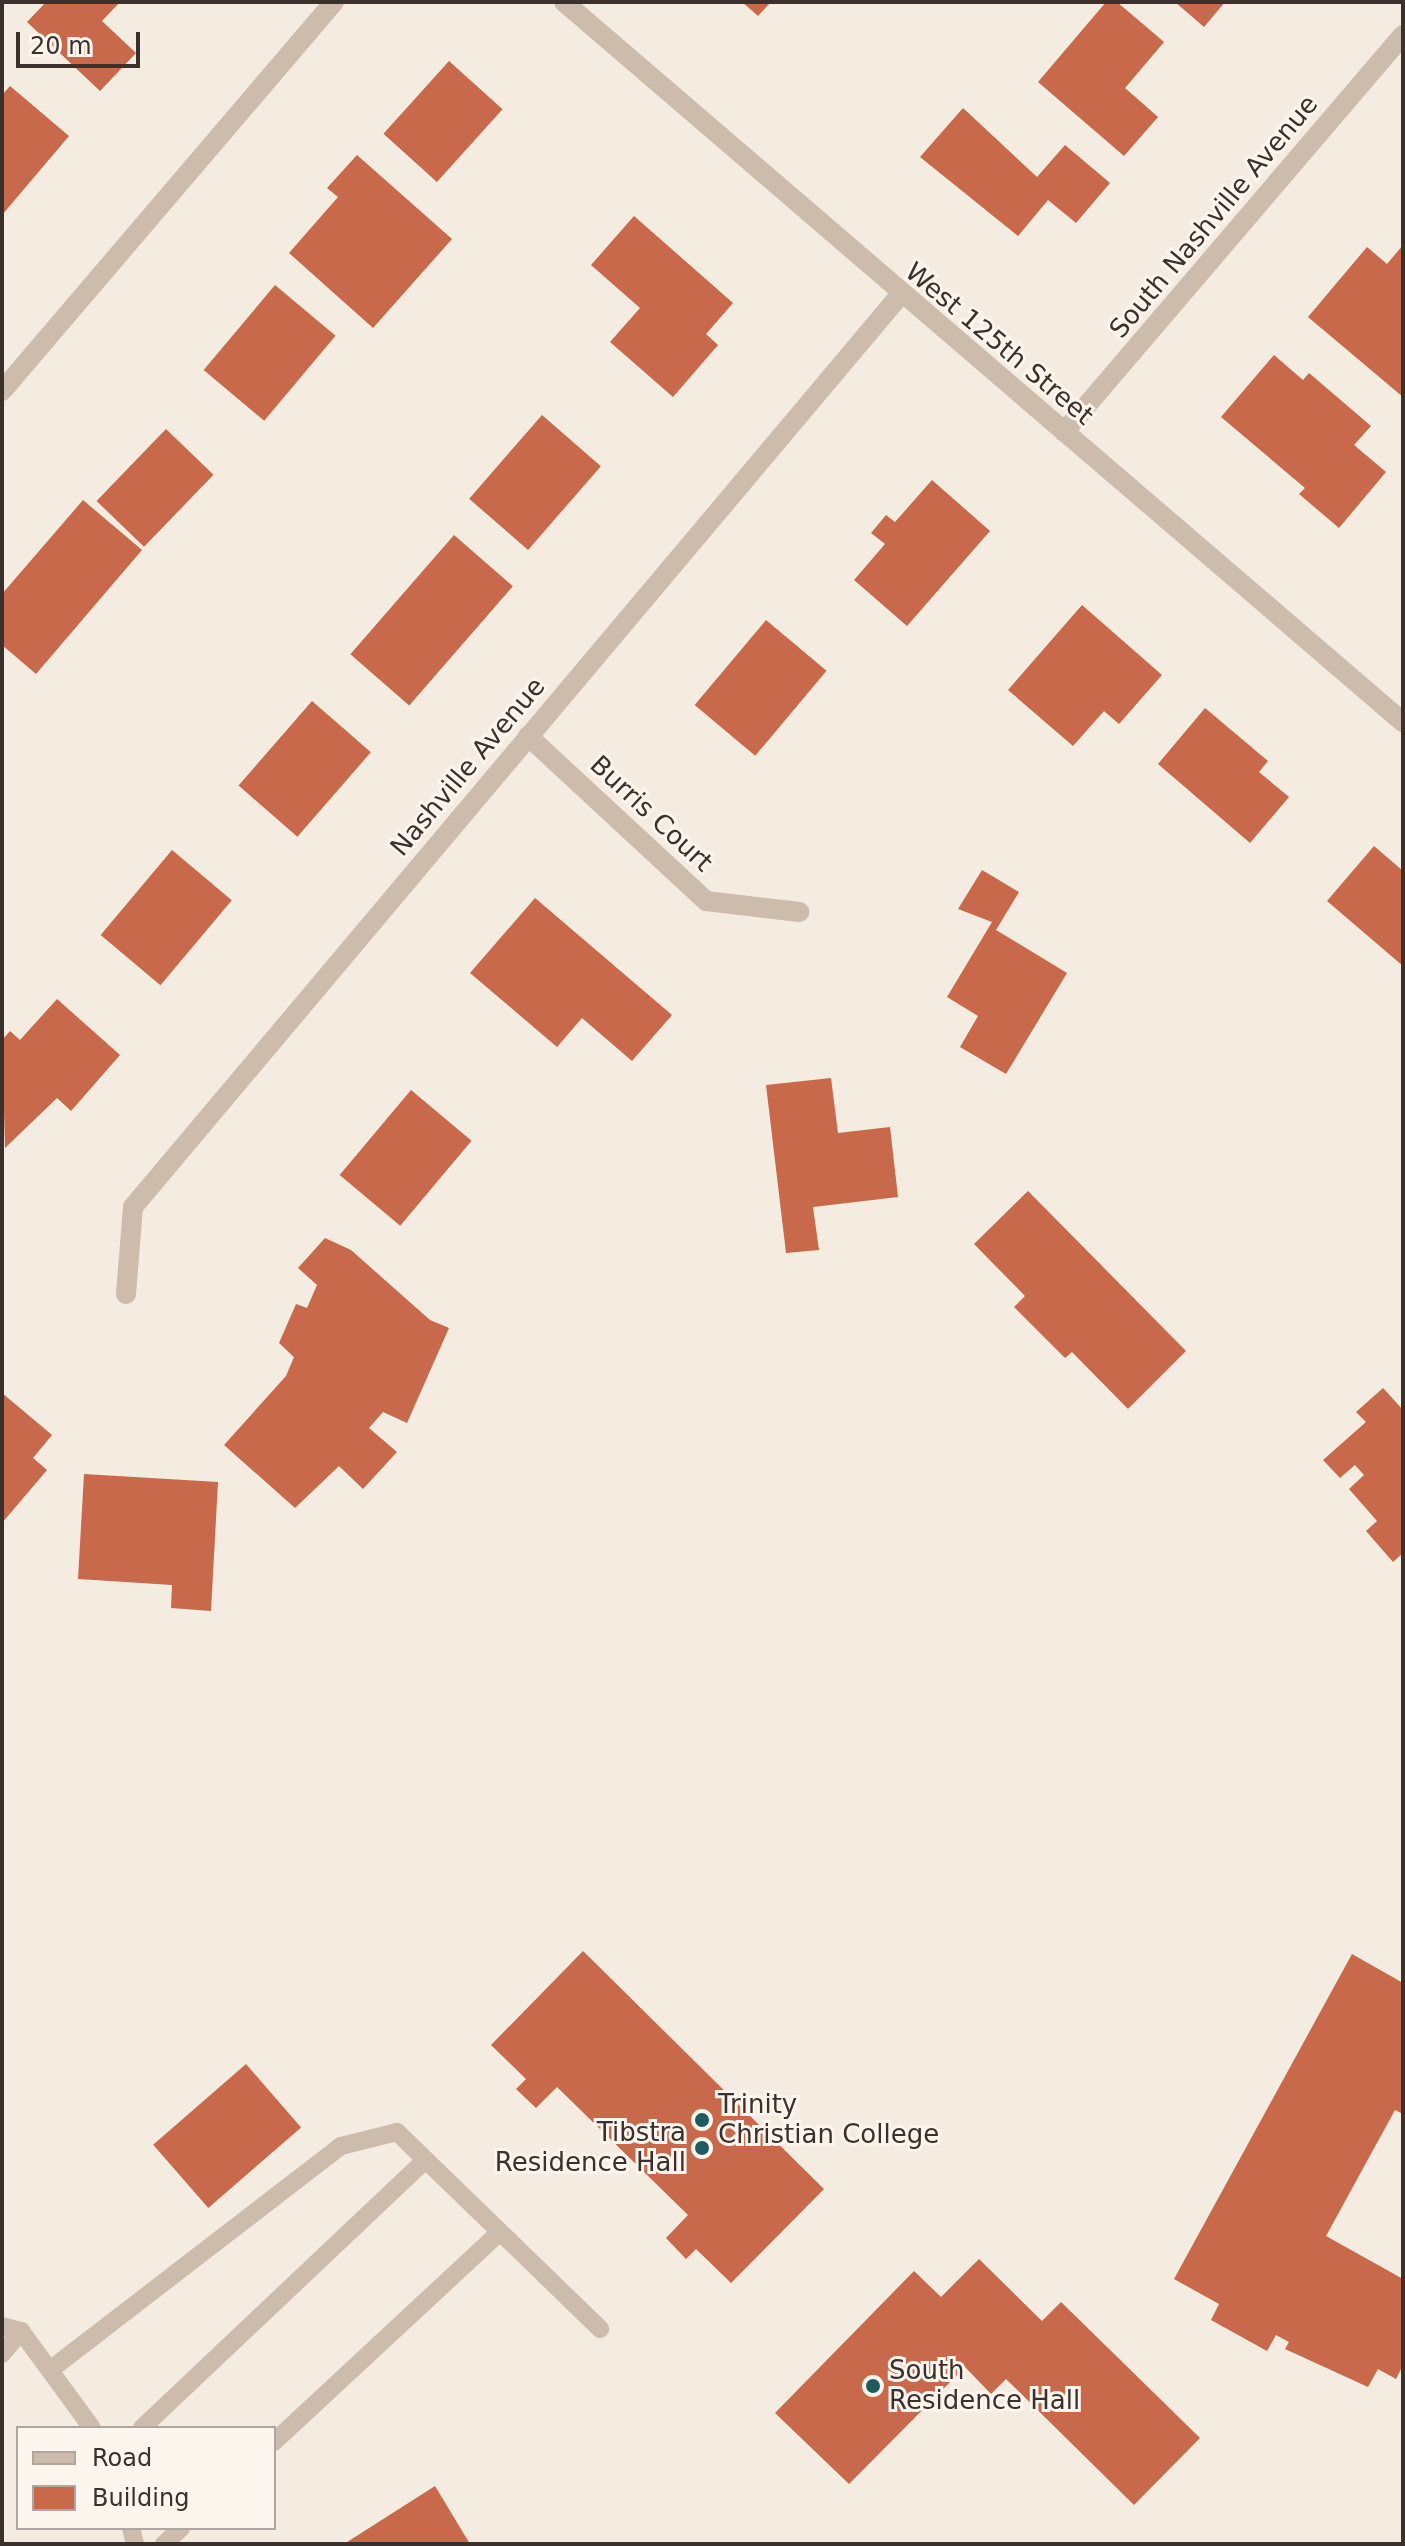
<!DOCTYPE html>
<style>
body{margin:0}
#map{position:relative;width:1405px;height:2546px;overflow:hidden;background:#f4ebe1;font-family:"DejaVu Sans",sans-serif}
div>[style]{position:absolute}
.building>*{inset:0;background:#c8694b;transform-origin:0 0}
.service>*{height:18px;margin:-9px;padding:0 9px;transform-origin:9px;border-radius:9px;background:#cdbbac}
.minor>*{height:20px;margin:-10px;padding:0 10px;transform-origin:10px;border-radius:10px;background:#cdbbac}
.dots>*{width:22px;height:22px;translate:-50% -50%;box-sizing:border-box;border:4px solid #fbf5ee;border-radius:50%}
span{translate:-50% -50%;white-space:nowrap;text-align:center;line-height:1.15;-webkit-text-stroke:6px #fbf5ee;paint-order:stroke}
.street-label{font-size:26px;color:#3b302b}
.poi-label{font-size:26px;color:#3b302b}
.left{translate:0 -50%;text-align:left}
.right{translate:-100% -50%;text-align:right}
.frame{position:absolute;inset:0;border:4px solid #3b302b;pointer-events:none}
.legend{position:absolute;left:16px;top:2426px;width:260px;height:104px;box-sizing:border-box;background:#fbf5ee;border:2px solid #aea6a0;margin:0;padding:10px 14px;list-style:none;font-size:24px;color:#3b302b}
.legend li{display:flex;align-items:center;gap:16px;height:40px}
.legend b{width:40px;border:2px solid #aea6a0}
.scale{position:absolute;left:16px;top:32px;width:124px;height:36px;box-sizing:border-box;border:4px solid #3b302b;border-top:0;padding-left:10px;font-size:24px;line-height:28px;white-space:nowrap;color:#3b302b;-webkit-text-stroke:6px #fbf5ee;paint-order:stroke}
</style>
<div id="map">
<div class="building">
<i style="clip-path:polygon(46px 2px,120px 2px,102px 21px,136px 53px,100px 91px,27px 22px)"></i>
<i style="clip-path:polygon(742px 2px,771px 2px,758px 16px)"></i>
<i style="clip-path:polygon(1106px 2px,1117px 2px,1164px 42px,1125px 88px,1158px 117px,1124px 156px,1038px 82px)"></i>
<i style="clip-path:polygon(1175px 2px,1225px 2px,1204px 27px)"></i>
<i style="left:449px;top:61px;width:72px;height:98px;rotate:42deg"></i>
<i style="clip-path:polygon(10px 86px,69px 136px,2px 215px,2px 95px)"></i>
<i style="clip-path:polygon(963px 108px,1037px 177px,1065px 145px,1110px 183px,1076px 223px,1048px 200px,1018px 236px,920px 157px)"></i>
<i style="clip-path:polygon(357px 155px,452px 239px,373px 328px,289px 253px,338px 197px,327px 188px)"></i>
<i style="clip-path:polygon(634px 216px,733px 303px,706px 334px,718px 345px,673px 397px,610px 342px,640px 308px,591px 265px)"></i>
<i style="clip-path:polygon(1403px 245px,1401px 348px,1403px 397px,1308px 317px,1367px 247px,1387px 264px)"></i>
<i style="left:275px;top:285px;width:79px;height:111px;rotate:40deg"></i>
<i style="clip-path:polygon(1274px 355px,1303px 380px,1309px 373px,1371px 426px,1354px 445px,1386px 472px,1339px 528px,1299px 494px,1305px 488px,1221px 417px)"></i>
<i style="left:542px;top:415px;width:78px;height:111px;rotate:41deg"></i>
<i style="left:166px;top:429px;width:66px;height:100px;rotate:44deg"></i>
<i style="clip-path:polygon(932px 480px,990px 531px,907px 626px,854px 580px,885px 544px,871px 533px,886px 515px,895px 522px)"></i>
<i style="clip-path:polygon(83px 500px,142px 550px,36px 674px,2px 645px,2px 594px)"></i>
<i style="left:454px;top:535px;width:78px;height:158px;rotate:41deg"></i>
<i style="clip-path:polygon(1082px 605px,1162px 675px,1119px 724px,1104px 711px,1073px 746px,1008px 690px)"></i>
<i style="left:766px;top:620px;width:79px;height:111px;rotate:40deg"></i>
<i style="left:312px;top:701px;width:78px;height:112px;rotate:41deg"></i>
<i style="clip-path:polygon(1205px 708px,1268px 761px,1259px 772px,1289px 797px,1250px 843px,1158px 764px)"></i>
<i style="clip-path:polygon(1374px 846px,1403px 871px,1403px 966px,1327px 901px)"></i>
<i style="left:172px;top:850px;width:78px;height:111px;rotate:40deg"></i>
<i style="clip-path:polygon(982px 870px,1019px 892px,996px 930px,1067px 973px,1006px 1074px,960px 1047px,978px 1016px,947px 997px,992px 922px,958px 909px)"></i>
<i style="clip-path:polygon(535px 898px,672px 1015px,632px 1061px,582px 1018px,557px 1047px,470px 973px)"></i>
<i style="clip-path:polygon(57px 999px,120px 1055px,71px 1111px,57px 1098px,5px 1148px,2px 1040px,10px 1031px,20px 1040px)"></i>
<i style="clip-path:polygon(831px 1078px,838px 1133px,890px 1127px,898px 1197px,813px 1207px,819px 1250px,786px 1253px,766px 1085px)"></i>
<i style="left:411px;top:1090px;width:79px;height:111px;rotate:40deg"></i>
<i style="clip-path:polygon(1028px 1191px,1186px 1351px,1128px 1409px,1072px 1352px,1065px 1358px,1014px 1307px,1025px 1296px,974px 1244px)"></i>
<i style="clip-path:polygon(325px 1238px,351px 1250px,430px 1320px,449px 1328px,407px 1423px,383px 1412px,369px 1428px,397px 1452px,363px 1489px,339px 1466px,295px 1508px,224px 1445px,286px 1376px,294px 1357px,279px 1343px,296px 1304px,307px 1308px,317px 1285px,298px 1268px)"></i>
<i style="clip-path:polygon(1383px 1388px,1403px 1410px,1403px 1553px,1393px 1562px,1366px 1531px,1377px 1521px,1349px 1489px,1364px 1475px,1355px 1465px,1340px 1478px,1323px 1460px,1366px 1422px,1356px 1412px)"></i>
<i style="clip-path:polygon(2px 1393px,52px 1435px,33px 1458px,47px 1470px,2px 1523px)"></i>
<i style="clip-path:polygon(84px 1474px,218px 1482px,211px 1611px,171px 1608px,172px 1585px,78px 1579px)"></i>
<i style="clip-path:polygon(583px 1951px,824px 2189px,731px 2283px,696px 2249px,686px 2259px,666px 2238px,688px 2215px,557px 2087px,536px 2108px,516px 2089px,526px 2079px,491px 2045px)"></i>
<i style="clip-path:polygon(1352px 1954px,1403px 1983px,1403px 2114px,1395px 2110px,1326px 2236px,1403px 2279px,1403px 2365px,1396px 2379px,1378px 2369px,1368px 2387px,1285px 2349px,1289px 2342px,1276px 2335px,1267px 2351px,1211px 2320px,1219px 2304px,1174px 2279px)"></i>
<i style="left:246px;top:2064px;width:84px;height:123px;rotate:49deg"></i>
<i style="clip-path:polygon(979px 2259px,1042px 2321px,1061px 2302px,1200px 2438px,1134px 2505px,1006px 2379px,991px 2394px,965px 2367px,849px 2484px,775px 2413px,914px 2271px,941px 2297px)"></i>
<i style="clip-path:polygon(435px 2486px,470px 2544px,344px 2544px)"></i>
</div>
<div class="service">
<i style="left:2px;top:2326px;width:20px;rotate:15deg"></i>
<i style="left:21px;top:2331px;width:120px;rotate:53.8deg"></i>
<i style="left:2px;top:2354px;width:30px;rotate:-50deg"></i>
<i style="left:50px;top:2370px;width:367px;rotate:-37.6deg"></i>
<i style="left:341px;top:2146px;width:58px;rotate:-14deg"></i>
<i style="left:397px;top:2132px;width:283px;rotate:44.1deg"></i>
<i style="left:142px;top:2428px;width:390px;rotate:-43.4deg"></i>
<i style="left:274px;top:2442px;width:307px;rotate:-42.9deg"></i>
<i style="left:131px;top:2528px;width:16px;rotate:76deg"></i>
<i style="left:164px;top:2544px;width:23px;rotate:-43deg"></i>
</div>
<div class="minor">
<i style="left:564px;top:2px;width:1106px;rotate:40.64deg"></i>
<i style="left:2px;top:391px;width:511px;rotate:-49.52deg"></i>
<i style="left:1064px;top:432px;width:522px;rotate:-49.51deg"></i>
<i style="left:528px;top:736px;width:243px;rotate:42.8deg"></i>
<i style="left:706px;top:901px;width:94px;rotate:6.7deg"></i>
<i style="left:126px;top:1294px;width:87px;rotate:-85.4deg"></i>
<i style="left:133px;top:1207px;width:1193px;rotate:-49.93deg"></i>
</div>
<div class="dots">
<i style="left:702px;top:2120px;background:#1f5a5e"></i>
<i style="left:702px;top:2148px;background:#1f5a5e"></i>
<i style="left:873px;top:2386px;background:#1f5a5e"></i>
</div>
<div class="street-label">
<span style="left:1214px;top:217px;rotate:-50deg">South Nashville Avenue</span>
<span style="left:999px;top:344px;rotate:40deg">West 125th Street</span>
<span style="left:468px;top:767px;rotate:-50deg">Nashville Avenue</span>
<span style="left:651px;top:814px;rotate:43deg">Burris Court</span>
</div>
<div class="poi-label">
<span class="left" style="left:718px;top:2120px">Trinity<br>Christian College</span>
<span class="right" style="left:686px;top:2148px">Tibstra<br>Residence Hall</span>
<span class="left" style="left:889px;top:2386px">South<br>Residence Hall</span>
</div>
<div class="frame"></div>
<ul class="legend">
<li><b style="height:10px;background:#cdbbac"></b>Road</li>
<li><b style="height:22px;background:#c8694b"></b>Building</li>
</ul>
<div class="scale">20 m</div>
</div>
